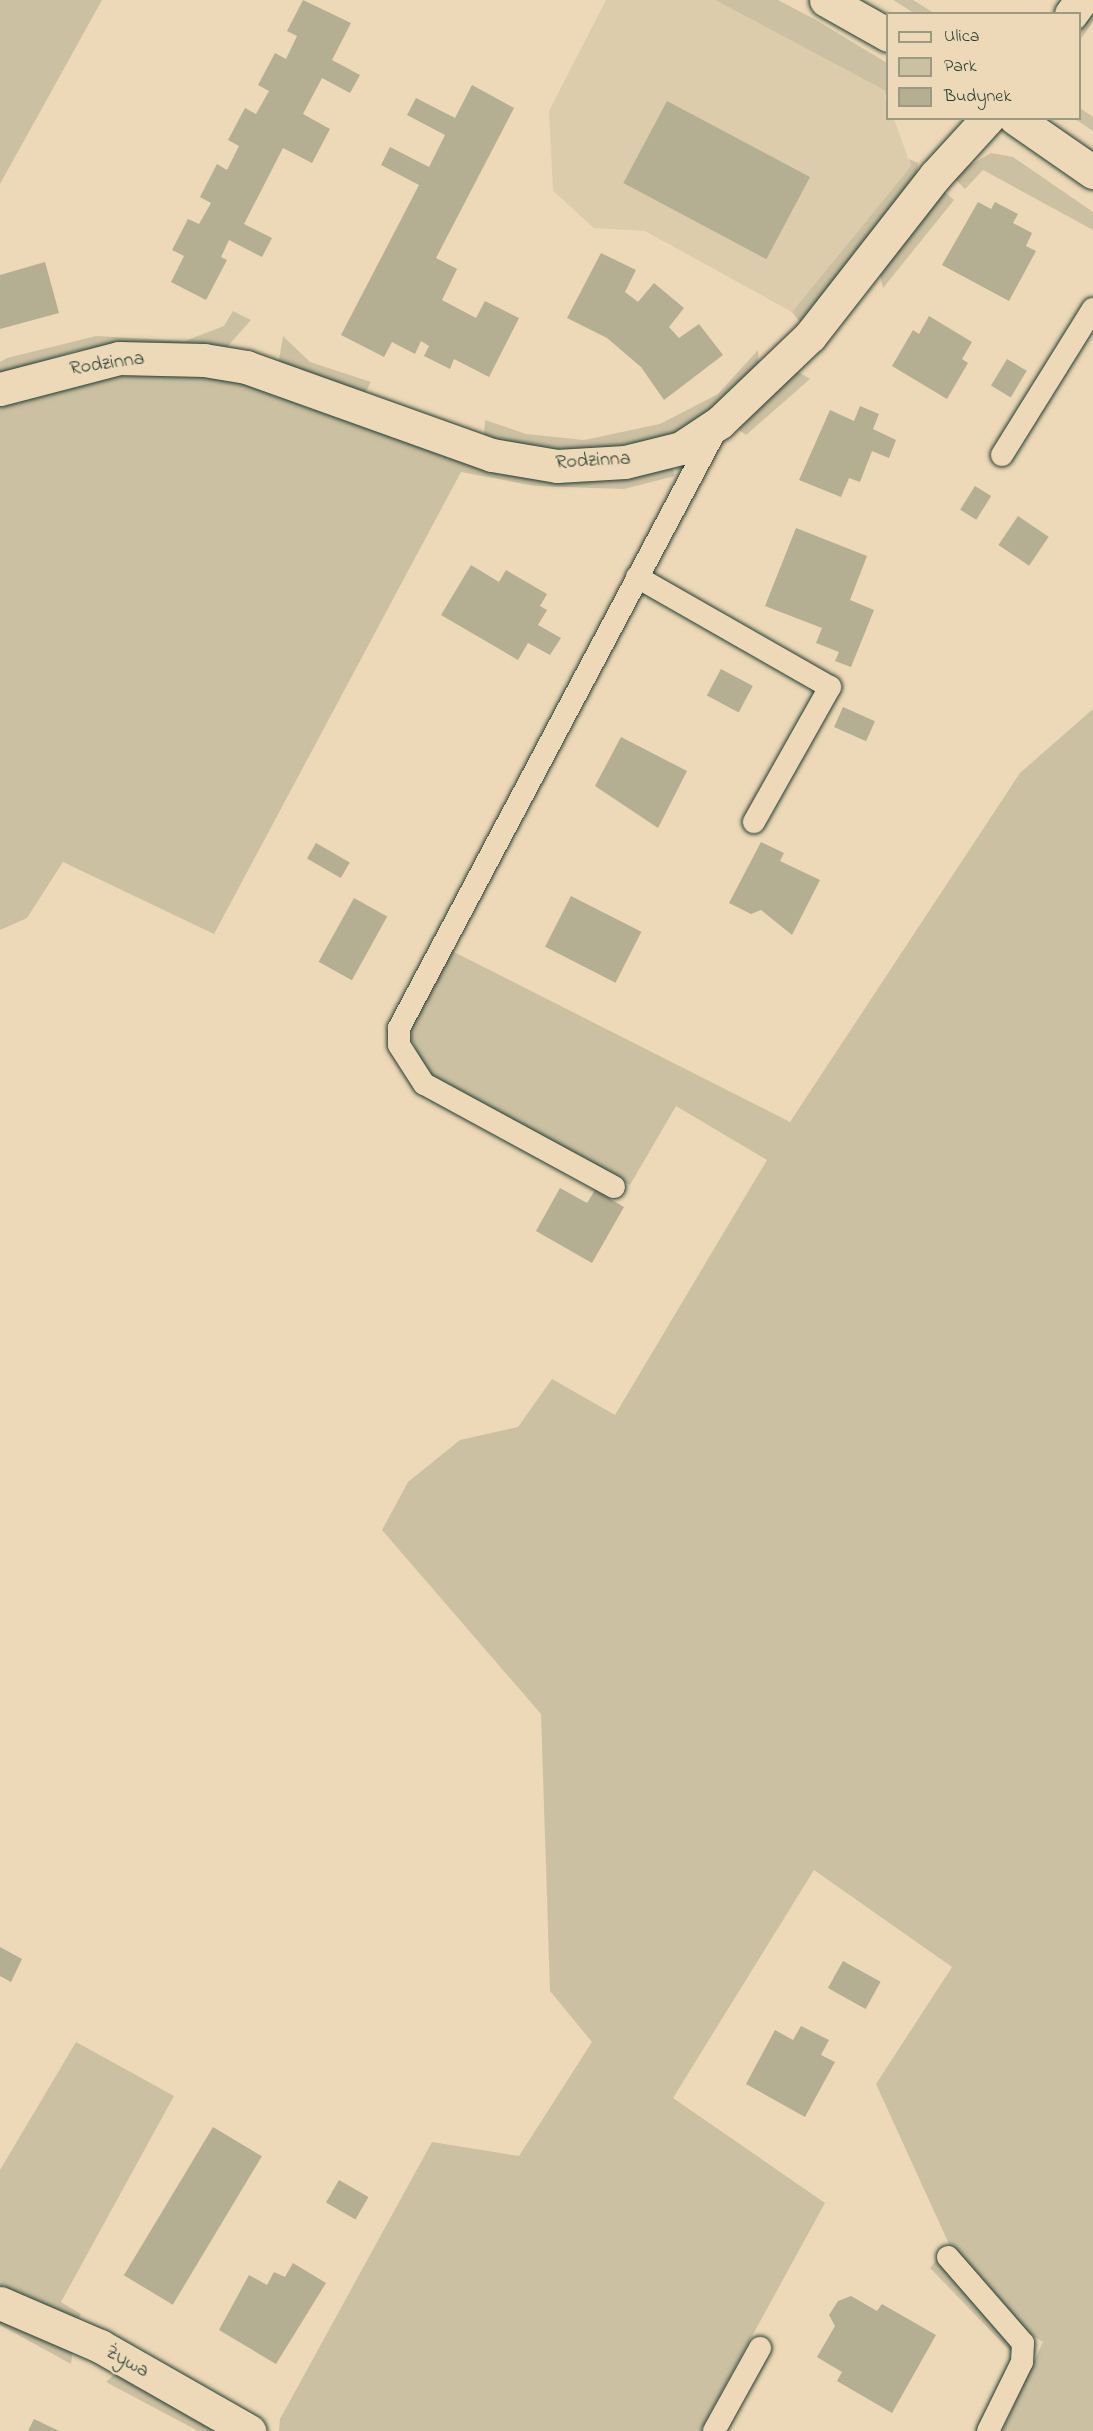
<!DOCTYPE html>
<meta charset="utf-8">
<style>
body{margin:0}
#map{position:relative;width:1093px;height:2431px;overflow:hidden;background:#edd9b7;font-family:"Indie Flower",sans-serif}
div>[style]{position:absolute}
.built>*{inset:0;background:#dcccac}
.green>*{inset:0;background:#cbc0a2}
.building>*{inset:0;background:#b4ae93;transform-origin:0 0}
.roads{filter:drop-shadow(0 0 2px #1f3d34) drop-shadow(0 0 2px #1f3d34)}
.lane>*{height:22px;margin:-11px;padding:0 11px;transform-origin:11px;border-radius:11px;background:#edd9b7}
.street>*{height:33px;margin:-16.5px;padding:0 16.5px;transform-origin:16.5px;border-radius:16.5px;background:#edd9b7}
.secondary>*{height:33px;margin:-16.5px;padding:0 16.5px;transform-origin:16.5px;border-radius:16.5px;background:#edd9b7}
span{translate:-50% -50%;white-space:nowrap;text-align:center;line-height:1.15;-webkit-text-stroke:5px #edd9b7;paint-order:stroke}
.street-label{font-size:20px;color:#1f3d34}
.legend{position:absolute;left:886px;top:12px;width:195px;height:108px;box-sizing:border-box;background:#edd9b7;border:2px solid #9b9b83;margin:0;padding:8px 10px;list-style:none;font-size:18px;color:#1f3d34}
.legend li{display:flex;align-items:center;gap:12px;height:30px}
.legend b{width:30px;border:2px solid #9b9b83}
</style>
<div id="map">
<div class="built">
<i style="clip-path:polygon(606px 0,715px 0,884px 90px,888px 118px,894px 119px,911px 166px,792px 312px,645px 231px,594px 228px,553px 191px,549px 111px)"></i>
</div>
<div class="green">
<i style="clip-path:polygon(0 0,102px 0,0 184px)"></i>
<i style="clip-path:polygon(715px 0,778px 0,816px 20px,887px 63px,887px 99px,884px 90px)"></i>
<i style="clip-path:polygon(893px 0,913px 0,934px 13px,914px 13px)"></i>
<i style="clip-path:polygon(1093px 5px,1093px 22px,1080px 40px,1080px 23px)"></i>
<i style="clip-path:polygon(1080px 108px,1093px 117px,1093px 131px,1075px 119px,1080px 118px)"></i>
<i style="clip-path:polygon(991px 153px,1013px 157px,1093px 212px,1093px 230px,983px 170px,965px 189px,952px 176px)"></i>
<i style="clip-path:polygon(909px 159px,918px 163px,916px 183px,808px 320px,800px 322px,792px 312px,911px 166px)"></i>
<i style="clip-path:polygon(940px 188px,954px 200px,883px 288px,878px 265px)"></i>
<i style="clip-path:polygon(233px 311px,251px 320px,227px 347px,122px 345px,75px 351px,0 374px,0 362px,7px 358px,96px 336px,185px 341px,224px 326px)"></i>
<i style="clip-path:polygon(283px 336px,310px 362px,371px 382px,364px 395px,278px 366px)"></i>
<i style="clip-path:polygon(758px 350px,759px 370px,719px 406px,665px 439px,554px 455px,484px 437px,485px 420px,526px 434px,584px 440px,660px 424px,718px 394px)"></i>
<i style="clip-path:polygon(794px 369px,810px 379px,746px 435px,739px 430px,737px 421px)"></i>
<i style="clip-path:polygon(150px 370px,234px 378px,418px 441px,670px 460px,675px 476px,624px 489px,535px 486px,461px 472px,214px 934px,63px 862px,27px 918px,0 930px,0 402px,72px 380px)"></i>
<i style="clip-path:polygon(1093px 709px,1093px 2431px,1002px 2431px,1043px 2342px,1023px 2330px,949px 2244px,876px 2084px,952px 1967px,814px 1870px,673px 2098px,825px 2203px,700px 2431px,279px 2431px,280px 2419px,432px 2142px,519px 2156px,592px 2042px,550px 1991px,541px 1714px,382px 1530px,408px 1482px,460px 1440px,518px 1427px,552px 1379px,615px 1415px,767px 1160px,676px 1106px,630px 1185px,452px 1093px,431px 1077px,419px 1056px,411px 1037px,413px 1022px,450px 950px,790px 1122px,1020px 773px)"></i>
<i style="clip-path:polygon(76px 2042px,174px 2096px,61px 2302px,81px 2314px,76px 2324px,0 2291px,0 2170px)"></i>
<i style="clip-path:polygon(940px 2255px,1017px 2346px,982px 2431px,975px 2431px,1013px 2354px,930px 2268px)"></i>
<i style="clip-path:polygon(0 2313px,73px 2347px,71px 2364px,0 2325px)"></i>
<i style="clip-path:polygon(119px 2370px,230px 2431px,198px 2431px,106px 2382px)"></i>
</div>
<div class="building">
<i style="clip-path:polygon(303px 0,351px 23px,332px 60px,360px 75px,350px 93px,322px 78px,303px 114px,330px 129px,320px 148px,312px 163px,283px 148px,244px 224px,272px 238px,262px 257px,229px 240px,221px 257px,227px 260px,206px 300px,171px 282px,184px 256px,172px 250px,188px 219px,199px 224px,211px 203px,200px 197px,217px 164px,227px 170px,239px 146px,228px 140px,245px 108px,256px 114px,269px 91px,258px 85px,275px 53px,286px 59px,297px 36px,287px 31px)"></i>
<i style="clip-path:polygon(472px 85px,514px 108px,436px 258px,457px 269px,442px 300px,476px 318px,485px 301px,519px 318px,489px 377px,454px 359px,450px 369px,424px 356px,429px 346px,421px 341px,415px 354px,392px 342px,384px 357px,341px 335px,419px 185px,381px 165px,390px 147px,429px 167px,445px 135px,407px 115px,416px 98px,455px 118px)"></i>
<i style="left:667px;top:101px;width:162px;height:93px;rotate:28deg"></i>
<i style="clip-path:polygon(978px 202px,991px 209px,995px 202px,1018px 214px,1013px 223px,1032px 233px,1026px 246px,1036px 251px,1009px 301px,942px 265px)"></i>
<i style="clip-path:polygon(601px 253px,636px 270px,625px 292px,638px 302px,654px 283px,684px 308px,669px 327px,679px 338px,699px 324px,723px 355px,664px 400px,641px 367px,607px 338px,567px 318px)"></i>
<i style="clip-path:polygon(45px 262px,59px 313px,0 329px,0 275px)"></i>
<i style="clip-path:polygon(929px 316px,972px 342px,962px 359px,968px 363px,947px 399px,892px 366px,913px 330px,919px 334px)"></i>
<i style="left:1007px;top:359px;width:23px;height:31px;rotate:31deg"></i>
<i style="clip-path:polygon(860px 406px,879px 414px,873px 429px,896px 440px,889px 458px,872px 451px,860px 482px,849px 478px,841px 497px,799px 480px,830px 410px,854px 421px)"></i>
<i style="left:975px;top:486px;width:19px;height:28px;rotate:32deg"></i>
<i style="left:1018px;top:516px;width:37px;height:35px;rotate:34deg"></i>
<i style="clip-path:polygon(796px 528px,867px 556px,850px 600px,874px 610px,851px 667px,835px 661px,839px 652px,816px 643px,822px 628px,765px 606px)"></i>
<i style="clip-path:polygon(471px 565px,499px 582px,506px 570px,547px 594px,540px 606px,547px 610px,538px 625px,561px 638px,550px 655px,528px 643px,518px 660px,441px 615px)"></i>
<i style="left:721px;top:669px;width:36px;height:30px;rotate:28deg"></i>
<i style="left:843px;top:707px;width:35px;height:22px;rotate:24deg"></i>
<i style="clip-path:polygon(621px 737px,687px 771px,658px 828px,595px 786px)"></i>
<i style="clip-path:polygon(761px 842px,784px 853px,780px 861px,820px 880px,792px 935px,761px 910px,751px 914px,729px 903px)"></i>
<i style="left:316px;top:843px;width:39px;height:18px;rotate:30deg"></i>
<i style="left:571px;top:896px;width:79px;height:57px;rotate:27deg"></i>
<i style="left:354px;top:898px;width:38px;height:73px;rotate:29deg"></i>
<i style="clip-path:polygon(560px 1188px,587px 1203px,595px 1190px,624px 1207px,592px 1263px,536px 1231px)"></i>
<i style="clip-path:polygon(0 1947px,22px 1959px,11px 1982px,0 1976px)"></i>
<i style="left:843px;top:1961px;width:43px;height:31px;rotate:29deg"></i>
<i style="clip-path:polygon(801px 2026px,829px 2040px,821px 2055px,835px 2062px,805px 2117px,746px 2084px,775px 2030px,793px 2040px)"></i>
<i style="left:213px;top:2127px;width:57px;height:173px;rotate:31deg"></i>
<i style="left:339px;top:2180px;width:34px;height:26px;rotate:30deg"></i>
<i style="clip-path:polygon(293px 2263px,326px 2283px,276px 2364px,219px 2330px,249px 2275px,267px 2285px,274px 2272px,285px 2277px)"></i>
<i style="clip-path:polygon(851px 2296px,877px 2311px,882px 2304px,936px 2335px,892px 2413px,837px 2381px,842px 2372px,817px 2357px,835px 2326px,829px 2315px,838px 2301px)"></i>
<i style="clip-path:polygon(34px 2419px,59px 2431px,28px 2431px)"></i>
</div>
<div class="roads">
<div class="lane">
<i style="left:1002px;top:455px;width:172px;rotate:-58.1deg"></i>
<i style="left:637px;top:577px;width:222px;rotate:29.7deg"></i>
<i style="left:830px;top:687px;width:155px;rotate:119.4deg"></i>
<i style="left:614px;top:1187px;width:216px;rotate:-151.5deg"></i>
<i style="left:424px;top:1084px;width:46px;rotate:-122.7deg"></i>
<i style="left:399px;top:1045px;width:17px;rotate:-90deg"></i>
<i style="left:399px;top:1028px;width:681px;rotate:-62.08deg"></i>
<i style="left:948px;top:2257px;width:114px;rotate:48.9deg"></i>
<i style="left:1023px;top:2343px;width:19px;rotate:93deg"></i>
<i style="left:1022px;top:2362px;width:77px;rotate:116.2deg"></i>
<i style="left:714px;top:2431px;width:95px;rotate:-61deg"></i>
</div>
<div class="street">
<i style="left:1071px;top:14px;width:17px;rotate:-54deg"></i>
<i style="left:0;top:389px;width:123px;rotate:-14.6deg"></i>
<i style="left:119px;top:358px;width:85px;rotate:1.3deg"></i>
<i style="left:204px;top:360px;width:43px;rotate:9.5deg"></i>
<i style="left:246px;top:367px;width:261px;rotate:19.7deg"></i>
<i style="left:492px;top:455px;width:66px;rotate:9.6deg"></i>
<i style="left:557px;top:466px;width:68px;rotate:-3.4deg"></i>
<i style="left:625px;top:462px;width:58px;rotate:-14deg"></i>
<i style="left:681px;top:448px;width:47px;rotate:-33.7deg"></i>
<i style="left:720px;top:422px;width:124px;rotate:-43.7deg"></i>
<i style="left:810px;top:336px;width:203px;rotate:-52deg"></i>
<i style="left:935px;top:176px;width:79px;rotate:-47.6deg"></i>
<i style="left:0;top:2303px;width:109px;rotate:23.3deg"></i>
<i style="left:100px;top:2346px;width:172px;rotate:29.7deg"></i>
</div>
<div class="secondary">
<i style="left:826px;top:0;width:71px;rotate:29.4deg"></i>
<i style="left:1015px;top:118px;width:95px;rotate:34.7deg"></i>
</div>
</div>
<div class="street-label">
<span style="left:107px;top:364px;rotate:-8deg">Rodzinna</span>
<span style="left:593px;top:461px;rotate:-3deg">Rodzinna</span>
<span style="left:127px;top:2362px;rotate:29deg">Żywa</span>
</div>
<ul class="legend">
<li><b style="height:8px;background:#edd9b7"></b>Ulica</li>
<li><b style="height:16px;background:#cbc0a2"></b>Park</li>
<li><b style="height:16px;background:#b4ae93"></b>Budynek</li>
</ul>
</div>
